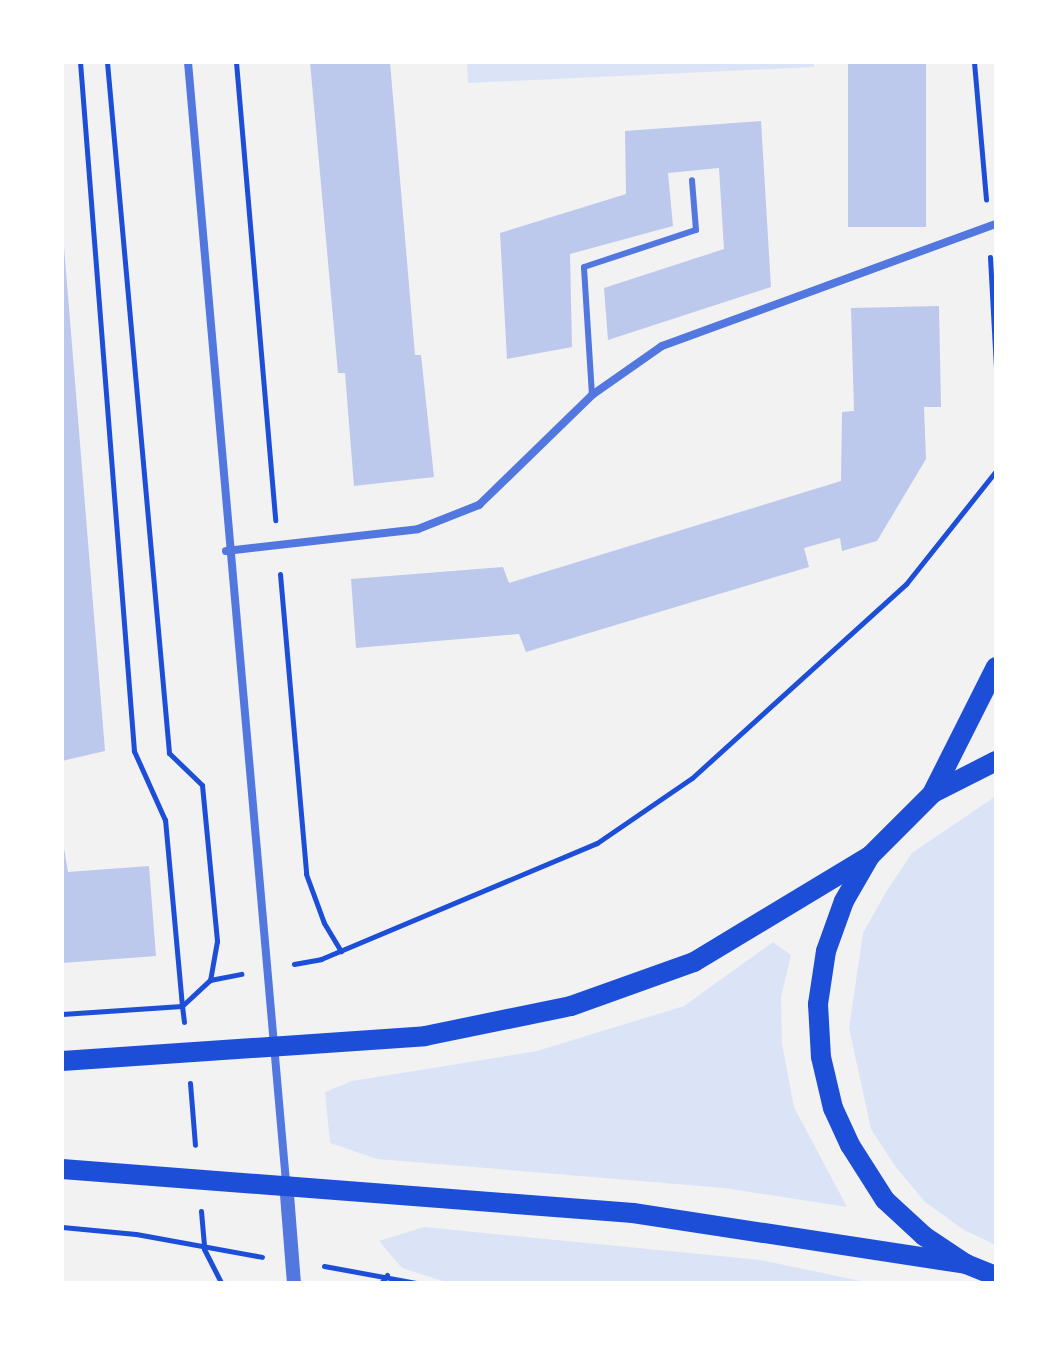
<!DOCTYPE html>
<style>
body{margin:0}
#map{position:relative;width:1058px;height:1345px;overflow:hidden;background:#f2f2f2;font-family:"Open Sans",sans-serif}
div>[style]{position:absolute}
.green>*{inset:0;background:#dbe4f7}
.building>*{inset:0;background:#bdc9ec;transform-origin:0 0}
.path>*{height:5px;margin:-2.5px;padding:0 2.5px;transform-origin:2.5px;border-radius:2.5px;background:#1d4ed8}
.service>*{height:6px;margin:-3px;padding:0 3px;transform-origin:3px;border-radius:3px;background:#5277de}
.minor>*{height:8px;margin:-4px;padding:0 4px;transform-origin:4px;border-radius:4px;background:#5277de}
.tertiary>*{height:14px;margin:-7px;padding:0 7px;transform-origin:7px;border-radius:7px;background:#5277de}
.primary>*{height:20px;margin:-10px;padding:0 10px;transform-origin:10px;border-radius:10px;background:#1d4ed8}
span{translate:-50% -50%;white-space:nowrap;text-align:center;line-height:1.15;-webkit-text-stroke:8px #fff;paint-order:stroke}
.frame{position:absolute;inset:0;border:64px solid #fff;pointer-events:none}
</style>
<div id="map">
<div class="green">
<i style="clip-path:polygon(467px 62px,814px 62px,814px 67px,468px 83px)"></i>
<i style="clip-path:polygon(996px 796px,996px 1245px,964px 1230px,925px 1202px,895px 1166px,871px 1129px,849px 1028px,863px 933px,886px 892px,912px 853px)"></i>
<i style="clip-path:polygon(773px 942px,791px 955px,781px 997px,782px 1044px,794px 1107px,847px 1207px,724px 1188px,377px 1159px,330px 1143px,325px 1092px,352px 1081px,537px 1051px,684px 1006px)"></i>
<i style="clip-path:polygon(424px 1227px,761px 1260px,870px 1283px,449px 1283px,402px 1268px,379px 1241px)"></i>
</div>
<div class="building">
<i style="clip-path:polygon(310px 62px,390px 62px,415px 355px,421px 355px,434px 477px,354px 486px,345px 373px,338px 373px)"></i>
<i style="left:848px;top:62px;width:78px;height:165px"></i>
<i style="clip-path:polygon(761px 121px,771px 287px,608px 340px,604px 288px,724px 249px,719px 168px,668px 173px,673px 226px,570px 254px,572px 347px,507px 359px,500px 233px,626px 194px,625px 131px)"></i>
<i style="clip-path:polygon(62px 222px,105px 751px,62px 761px)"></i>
<i style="clip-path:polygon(939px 306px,941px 407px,924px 407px,926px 459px,877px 541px,842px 551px,840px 538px,804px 548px,809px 567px,526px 652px,519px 634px,356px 648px,351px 579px,503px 567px,509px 583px,841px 481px,842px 412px,854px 411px,851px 308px)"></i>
<i style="clip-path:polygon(62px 836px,68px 872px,149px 866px,156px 956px,62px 963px)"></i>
</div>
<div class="path">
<i style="left:107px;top:62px;width:694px;rotate:84.87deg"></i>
<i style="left:169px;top:753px;width:46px;rotate:44.1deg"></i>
<i style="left:202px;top:785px;width:157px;rotate:84.5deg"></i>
<i style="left:217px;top:941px;width:40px;rotate:100deg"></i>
<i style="left:236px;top:62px;width:460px;rotate:85.1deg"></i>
<i style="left:974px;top:62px;width:138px;rotate:85deg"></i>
<i style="left:990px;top:257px;width:111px;rotate:86.9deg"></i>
<i style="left:280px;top:574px;width:301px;rotate:85deg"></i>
<i style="left:306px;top:874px;width:52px;rotate:69.8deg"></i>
<i style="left:324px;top:923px;width:33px;rotate:59deg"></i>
<i style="left:294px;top:964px;width:27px;rotate:-10deg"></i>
<i style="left:321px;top:959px;width:299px;rotate:-22.8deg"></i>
<i style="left:597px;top:843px;width:115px;rotate:-34.4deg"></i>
<i style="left:692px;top:778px;width:289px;rotate:-42.2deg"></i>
<i style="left:906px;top:584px;width:144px;rotate:-51.5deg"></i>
<i style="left:62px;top:1014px;width:120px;rotate:-3.8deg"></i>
<i style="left:182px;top:1006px;width:187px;rotate:-95.2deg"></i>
<i style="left:165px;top:820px;width:76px;rotate:-114.2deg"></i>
<i style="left:134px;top:751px;width:691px;rotate:-94.48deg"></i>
<i style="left:184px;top:1022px;width:16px;rotate:-97deg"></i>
<i style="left:182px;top:1006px;width:38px;rotate:-43deg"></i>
<i style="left:210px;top:980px;width:32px;rotate:-11deg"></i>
<i style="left:190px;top:1083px;width:62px;rotate:85.4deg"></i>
<i style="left:201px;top:1211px;width:38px;rotate:85deg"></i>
<i style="left:204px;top:1249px;width:38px;rotate:63deg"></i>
<i style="left:62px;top:1227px;width:74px;rotate:5.4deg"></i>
<i style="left:136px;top:1234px;width:128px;rotate:10.3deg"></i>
<i style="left:324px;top:1266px;width:95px;rotate:10.4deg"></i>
<i style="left:381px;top:1283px;width:10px;rotate:-53deg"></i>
</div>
<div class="service">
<i style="left:592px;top:395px;width:128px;rotate:-93.6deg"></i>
<i style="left:584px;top:267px;width:118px;rotate:-18.3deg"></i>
<i style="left:696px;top:230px;width:50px;rotate:-94.6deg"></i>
</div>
<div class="minor">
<i style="left:188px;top:62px;width:1124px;rotate:85deg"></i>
<i style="left:226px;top:551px;width:193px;rotate:-6.5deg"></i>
<i style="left:418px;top:529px;width:66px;rotate:-21.5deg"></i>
<i style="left:479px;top:505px;width:158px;rotate:-44.2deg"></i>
<i style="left:592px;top:395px;width:85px;rotate:-35deg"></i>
<i style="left:662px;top:346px;width:356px;rotate:-20.1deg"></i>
</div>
<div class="tertiary">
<i style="left:286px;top:1182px;width:101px;rotate:85.5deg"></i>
</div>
<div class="primary">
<i style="left:996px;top:761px;width:71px;rotate:153.1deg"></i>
<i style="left:933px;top:793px;width:89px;rotate:135deg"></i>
<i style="left:870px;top:856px;width:52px;rotate:120deg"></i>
<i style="left:844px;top:901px;width:53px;rotate:109.8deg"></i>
<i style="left:826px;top:951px;width:54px;rotate:98.6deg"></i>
<i style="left:818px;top:1004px;width:53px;rotate:86.8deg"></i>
<i style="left:821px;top:1057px;width:52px;rotate:76.8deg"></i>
<i style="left:833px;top:1108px;width:41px;rotate:65.3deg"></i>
<i style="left:850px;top:1145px;width:65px;rotate:57.5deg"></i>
<i style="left:885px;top:1200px;width:53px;rotate:42.7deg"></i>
<i style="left:924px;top:1236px;width:50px;rotate:33.7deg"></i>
<i style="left:966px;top:1264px;width:32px;rotate:22deg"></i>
<i style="left:933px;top:792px;width:140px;rotate:-63.3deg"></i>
<i style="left:62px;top:1061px;width:364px;rotate:-3.9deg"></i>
<i style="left:425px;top:1036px;width:149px;rotate:-11.6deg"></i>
<i style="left:571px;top:1006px;width:131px;rotate:-19.7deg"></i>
<i style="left:694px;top:962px;width:205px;rotate:-31.1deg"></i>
<i style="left:62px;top:1169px;width:573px;rotate:4.41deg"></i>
<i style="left:633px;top:1213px;width:337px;rotate:8.7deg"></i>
</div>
<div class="frame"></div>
</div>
